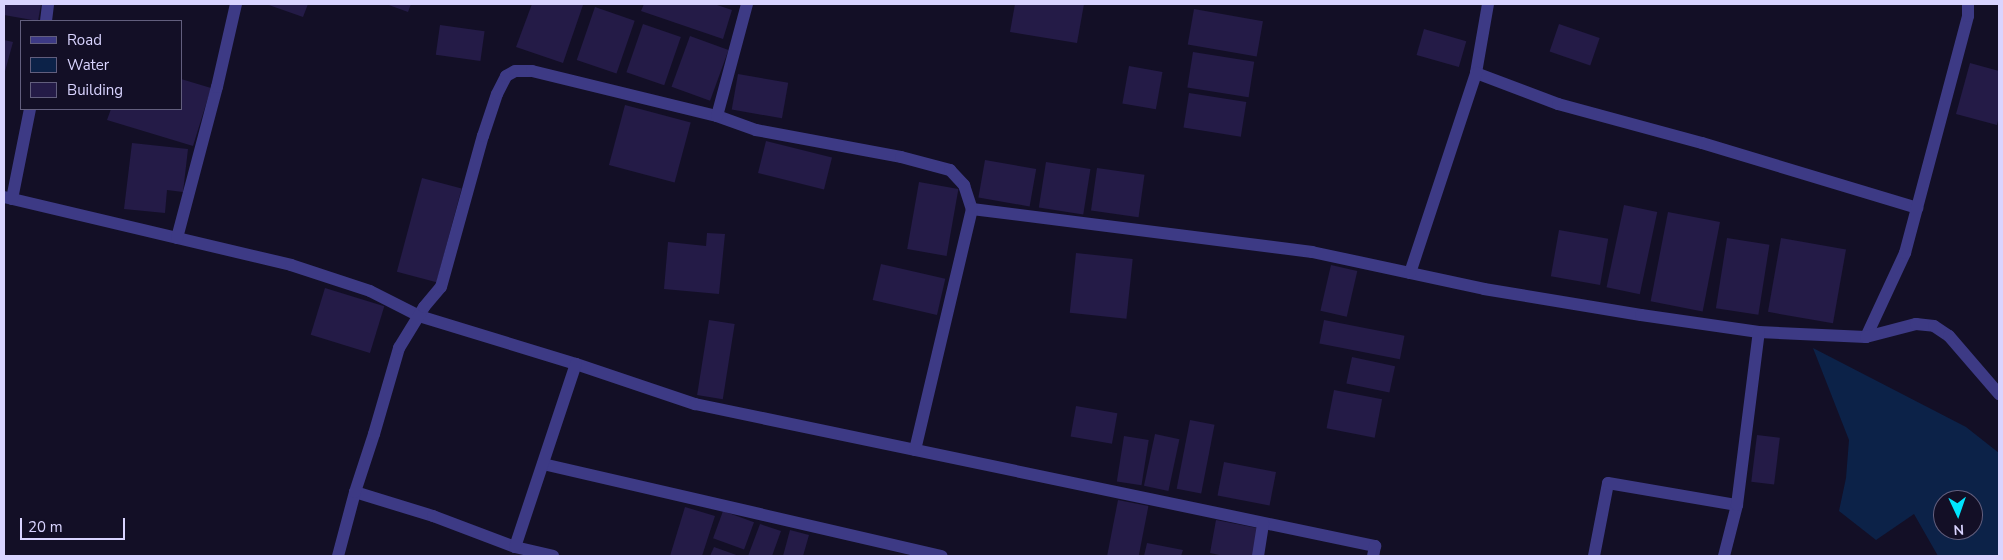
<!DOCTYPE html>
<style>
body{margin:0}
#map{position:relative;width:2003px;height:560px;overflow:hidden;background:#130f26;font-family:"Nunito Sans",sans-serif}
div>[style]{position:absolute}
.water>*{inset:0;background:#0c2248}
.building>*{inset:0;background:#241b47;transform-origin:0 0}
.minor>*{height:12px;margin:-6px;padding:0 6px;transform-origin:6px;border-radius:6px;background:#3d3a85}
span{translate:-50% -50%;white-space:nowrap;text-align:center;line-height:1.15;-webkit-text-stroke:4px #130f26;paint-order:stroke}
.frame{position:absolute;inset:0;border:5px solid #d9d4ff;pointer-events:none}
.legend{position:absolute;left:20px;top:20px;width:162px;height:90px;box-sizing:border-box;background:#130f26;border:1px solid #625e7d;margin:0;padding:6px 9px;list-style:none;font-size:15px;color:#d9d4ff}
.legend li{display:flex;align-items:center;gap:10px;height:25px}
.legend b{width:25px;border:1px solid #625e7d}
.north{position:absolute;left:1933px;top:490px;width:50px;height:50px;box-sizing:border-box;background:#130f26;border:1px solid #625e7d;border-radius:50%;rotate:177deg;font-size:14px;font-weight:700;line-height:20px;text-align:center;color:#d9d4ff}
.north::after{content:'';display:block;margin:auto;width:18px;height:22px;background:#00e5ff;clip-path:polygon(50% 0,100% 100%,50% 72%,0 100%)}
.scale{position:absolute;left:20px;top:518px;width:105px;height:22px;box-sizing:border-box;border:2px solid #d9d4ff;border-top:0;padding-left:6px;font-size:15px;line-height:18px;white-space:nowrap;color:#d9d4ff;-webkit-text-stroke:4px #130f26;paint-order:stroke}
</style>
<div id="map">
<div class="water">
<i style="clip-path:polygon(evenodd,1813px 348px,1966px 427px,1999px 453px,1999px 556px,1938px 556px,1914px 514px,1876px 540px,1839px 511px,1846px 478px,1849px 440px,1813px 348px,1943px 500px,1973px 500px,1973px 530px,1943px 530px,1943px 500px)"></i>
</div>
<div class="building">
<i style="clip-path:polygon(4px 4px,41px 4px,38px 21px,4px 15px)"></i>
<i style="clip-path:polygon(266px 4px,308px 4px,303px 17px)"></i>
<i style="clip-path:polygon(386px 4px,411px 4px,408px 12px)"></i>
<i style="clip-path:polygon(532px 4px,583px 5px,563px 63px,516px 47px)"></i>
<i style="clip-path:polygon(644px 4px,714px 4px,732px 10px,723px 39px,641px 11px)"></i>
<i style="clip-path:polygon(1015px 4px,1084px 4px,1077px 43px,1010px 32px)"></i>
<i style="left:595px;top:7px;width:42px;height:56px;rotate:19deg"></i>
<i style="left:1194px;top:9px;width:70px;height:36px;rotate:10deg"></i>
<i style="left:643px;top:24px;width:40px;height:51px;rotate:19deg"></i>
<i style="left:1559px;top:24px;width:43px;height:29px;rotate:19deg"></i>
<i style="left:440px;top:25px;width:45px;height:30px;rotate:8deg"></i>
<i style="left:1424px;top:29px;width:44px;height:27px;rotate:16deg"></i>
<i style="left:690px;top:36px;width:41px;height:54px;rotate:20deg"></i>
<i style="clip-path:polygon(4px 40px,13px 42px,4px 75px)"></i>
<i style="left:1193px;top:52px;width:62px;height:36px;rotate:9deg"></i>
<i style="clip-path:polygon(1970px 63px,1999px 71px,1999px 116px,1997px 125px,1956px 114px)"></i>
<i style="left:1129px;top:66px;width:34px;height:38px;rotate:10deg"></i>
<i style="left:738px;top:74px;width:51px;height:36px;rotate:10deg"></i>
<i style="clip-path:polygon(181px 79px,211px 88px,193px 146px,107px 120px,111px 109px,181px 109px)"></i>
<i style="left:1189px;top:93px;width:58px;height:35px;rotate:9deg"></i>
<i style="left:625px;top:105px;width:68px;height:62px;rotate:15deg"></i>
<i style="left:766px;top:141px;width:68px;height:33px;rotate:14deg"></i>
<i style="clip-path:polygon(132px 143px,188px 149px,183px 192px,167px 190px,165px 213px,124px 209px)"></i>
<i style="left:985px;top:160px;width:52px;height:38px;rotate:10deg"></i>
<i style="left:1046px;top:162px;width:45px;height:46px;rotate:9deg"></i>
<i style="left:1097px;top:168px;width:48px;height:43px;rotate:8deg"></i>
<i style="left:422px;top:178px;width:41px;height:97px;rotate:15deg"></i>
<i style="left:919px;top:182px;width:40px;height:68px;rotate:10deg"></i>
<i style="left:1624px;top:205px;width:34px;height:84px;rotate:12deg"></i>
<i style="left:1668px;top:212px;width:53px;height:91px;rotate:11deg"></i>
<i style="left:1559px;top:230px;width:50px;height:47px;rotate:10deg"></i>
<i style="clip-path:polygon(707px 233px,725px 234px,719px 294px,664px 289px,668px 242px,706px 246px)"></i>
<i style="left:1727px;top:238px;width:43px;height:71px;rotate:9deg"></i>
<i style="left:1781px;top:238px;width:66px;height:75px;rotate:10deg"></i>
<i style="left:1076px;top:253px;width:57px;height:60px;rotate:6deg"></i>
<i style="left:881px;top:264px;width:66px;height:37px;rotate:13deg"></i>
<i style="left:1331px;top:265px;width:27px;height:47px;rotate:13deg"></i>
<i style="left:325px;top:288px;width:62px;height:49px;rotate:17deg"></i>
<i style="left:709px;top:320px;width:26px;height:76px;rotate:9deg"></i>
<i style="left:1324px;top:320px;width:82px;height:24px;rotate:11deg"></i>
<i style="left:1352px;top:357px;width:44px;height:27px;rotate:12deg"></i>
<i style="left:1334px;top:390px;width:49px;height:39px;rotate:11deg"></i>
<i style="left:1076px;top:406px;width:42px;height:31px;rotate:10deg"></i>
<i style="left:1190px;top:420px;width:25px;height:70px;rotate:11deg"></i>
<i style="left:1155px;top:434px;width:25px;height:53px;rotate:12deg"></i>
<i style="left:1757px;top:435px;width:23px;height:47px;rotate:7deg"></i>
<i style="left:1124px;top:436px;width:25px;height:46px;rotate:9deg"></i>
<i style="left:1224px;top:462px;width:53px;height:34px;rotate:11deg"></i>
<i style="left:1118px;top:500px;width:31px;height:57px;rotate:11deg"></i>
<i style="clip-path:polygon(685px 507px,715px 516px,702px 556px,670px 556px)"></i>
<i style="left:723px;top:511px;width:33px;height:29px;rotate:20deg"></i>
<i style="clip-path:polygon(1216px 520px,1262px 529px,1256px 556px,1224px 556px,1210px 553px)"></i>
<i style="clip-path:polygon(760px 524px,781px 531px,772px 556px,748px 556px)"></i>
<i style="clip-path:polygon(790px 530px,809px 535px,803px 556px,783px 556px)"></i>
<i style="clip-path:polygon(1147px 543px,1183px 550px,1181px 556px,1144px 556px)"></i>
<i style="clip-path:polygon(714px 547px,739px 556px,710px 556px)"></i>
</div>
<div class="minor">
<i style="left:1488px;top:4px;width:70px;rotate:99.9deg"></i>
<i style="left:1476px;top:73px;width:88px;rotate:20.7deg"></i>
<i style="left:1558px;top:104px;width:149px;rotate:15.2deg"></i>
<i style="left:1702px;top:143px;width:225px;rotate:16.8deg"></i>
<i style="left:46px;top:21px;width:17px;rotate:-83deg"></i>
<i style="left:717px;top:116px;width:41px;rotate:19.7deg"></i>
<i style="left:756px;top:130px;width:147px;rotate:10.5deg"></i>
<i style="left:901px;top:157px;width:51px;rotate:14.9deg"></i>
<i style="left:950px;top:170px;width:21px;rotate:47deg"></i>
<i style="left:964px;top:185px;width:25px;rotate:72deg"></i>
<i style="left:972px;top:209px;width:343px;rotate:7.2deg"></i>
<i style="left:1312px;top:252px;width:176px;rotate:12.1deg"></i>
<i style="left:1484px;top:289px;width:159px;rotate:9.4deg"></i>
<i style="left:1641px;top:315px;width:119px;rotate:8.2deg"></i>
<i style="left:1759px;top:332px;width:107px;rotate:2.7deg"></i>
<i style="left:1866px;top:337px;width:93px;rotate:-65.1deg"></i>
<i style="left:1905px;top:253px;width:245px;rotate:-75.1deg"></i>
<i style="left:1968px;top:16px;width:12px;rotate:-90deg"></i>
<i style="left:4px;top:197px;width:295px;rotate:13.3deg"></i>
<i style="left:291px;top:265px;width:83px;rotate:18.2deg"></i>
<i style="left:370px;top:291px;width:55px;rotate:27deg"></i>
<i style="left:419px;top:316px;width:164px;rotate:17deg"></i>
<i style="left:576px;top:364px;width:126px;rotate:18.6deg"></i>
<i style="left:695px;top:404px;width:695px;rotate:11.8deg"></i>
<i style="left:1375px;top:546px;width:10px;rotate:101deg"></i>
<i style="left:12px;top:199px;width:92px;rotate:-78.7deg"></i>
<i style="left:177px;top:238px;width:156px;rotate:-75.2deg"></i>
<i style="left:217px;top:87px;width:85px;rotate:-77.1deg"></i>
<i style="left:1410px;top:273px;width:211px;rotate:-71.7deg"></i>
<i style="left:1866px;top:337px;width:52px;rotate:-14.6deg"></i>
<i style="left:1916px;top:324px;width:18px;rotate:6deg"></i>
<i style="left:1934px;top:326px;width:18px;rotate:34deg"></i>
<i style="left:1949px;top:336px;width:77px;rotate:49.2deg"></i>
<i style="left:915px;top:450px;width:248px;rotate:-76.7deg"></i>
<i style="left:543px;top:464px;width:409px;rotate:13deg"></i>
<i style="left:355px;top:492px;width:82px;rotate:17.1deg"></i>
<i style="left:433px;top:516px;width:88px;rotate:20.7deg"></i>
<i style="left:515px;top:547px;width:39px;rotate:13deg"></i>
<i style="left:515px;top:547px;width:193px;rotate:-71.6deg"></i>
<i style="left:338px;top:556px;width:66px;rotate:-75.1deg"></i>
<i style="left:355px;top:492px;width:61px;rotate:-71.9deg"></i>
<i style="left:374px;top:434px;width:90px;rotate:-73.8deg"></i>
<i style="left:399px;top:348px;width:48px;rotate:-58.6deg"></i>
<i style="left:424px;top:307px;width:26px;rotate:-50deg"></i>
<i style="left:441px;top:287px;width:157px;rotate:-74.5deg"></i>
<i style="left:483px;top:136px;width:44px;rotate:-71.6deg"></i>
<i style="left:497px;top:94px;width:20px;rotate:-63deg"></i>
<i style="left:506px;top:76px;width:10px;rotate:-29deg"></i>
<i style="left:515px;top:71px;width:17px"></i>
<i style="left:532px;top:71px;width:190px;rotate:13.7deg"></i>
<i style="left:717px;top:116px;width:116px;rotate:-75deg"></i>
<i style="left:1258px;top:556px;width:33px;rotate:-81deg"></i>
<i style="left:1594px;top:556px;width:74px;rotate:-79.1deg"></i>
<i style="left:1608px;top:483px;width:131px;rotate:9.7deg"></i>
<i style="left:1724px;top:556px;width:53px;rotate:-75.7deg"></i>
<i style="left:1737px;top:505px;width:174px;rotate:-82.8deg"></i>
</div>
<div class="frame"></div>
<ul class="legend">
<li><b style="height:6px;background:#3d3a85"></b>Road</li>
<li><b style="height:14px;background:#0c2248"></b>Water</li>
<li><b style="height:14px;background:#241b47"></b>Building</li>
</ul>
<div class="north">N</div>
<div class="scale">20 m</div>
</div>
